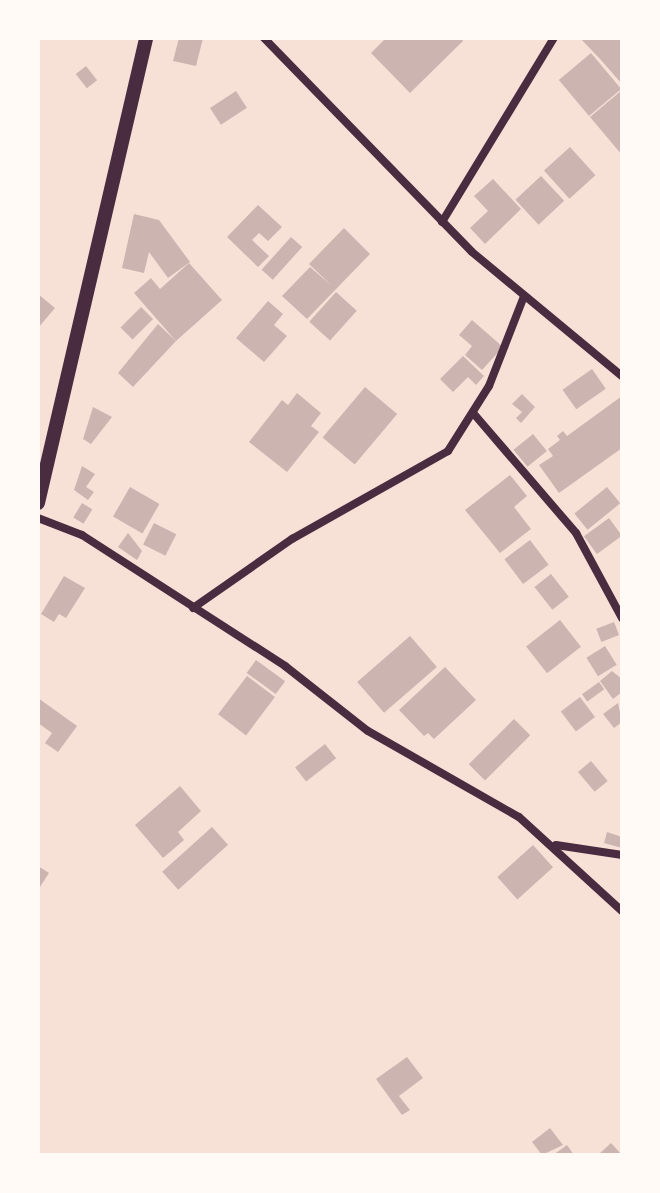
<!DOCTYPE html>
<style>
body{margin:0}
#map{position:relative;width:660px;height:1193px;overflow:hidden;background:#f7e1d7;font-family:Manrope,sans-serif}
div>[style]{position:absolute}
.building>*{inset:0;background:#ccb4b1;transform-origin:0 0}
.minor>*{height:8px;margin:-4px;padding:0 4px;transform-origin:4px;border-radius:4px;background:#4a2c40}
.tertiary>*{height:14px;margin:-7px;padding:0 7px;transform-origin:7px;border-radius:7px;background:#4a2c40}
span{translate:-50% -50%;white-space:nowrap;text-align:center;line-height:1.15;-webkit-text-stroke:8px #fffaf5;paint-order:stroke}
.frame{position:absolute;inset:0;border:40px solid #fffaf5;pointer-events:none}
</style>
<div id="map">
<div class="building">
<i style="clip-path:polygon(179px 38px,203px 38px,196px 66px,173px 61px)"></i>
<i style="clip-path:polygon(386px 38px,461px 38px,463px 41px,410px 93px,371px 53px)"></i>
<i style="clip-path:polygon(580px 38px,622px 38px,622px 84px,600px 59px)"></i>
<i style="left:591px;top:53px;width:47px;height:42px;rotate:50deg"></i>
<i style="left:86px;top:66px;width:18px;height:13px;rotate:52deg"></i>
<i style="clip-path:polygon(622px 90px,622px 155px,590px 117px)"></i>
<i style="left:236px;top:91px;width:20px;height:31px;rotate:57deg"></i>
<i style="left:570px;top:147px;width:38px;height:35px;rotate:48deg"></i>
<i style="left:541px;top:176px;width:34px;height:35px;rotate:47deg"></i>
<i style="clip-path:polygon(493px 179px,521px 209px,485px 244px,470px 228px,488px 211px,474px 196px)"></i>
<i style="clip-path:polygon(258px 205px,282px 227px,268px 241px,259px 233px,252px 240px,269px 256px,258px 267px,227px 237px)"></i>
<i style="clip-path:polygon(134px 214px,159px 220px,190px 262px,168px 278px,149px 252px,144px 273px,122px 268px)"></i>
<i style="clip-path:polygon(344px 228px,370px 254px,307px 319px,282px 296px,310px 267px,332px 286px,309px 264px)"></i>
<i style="left:291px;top:237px;width:15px;height:44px;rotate:42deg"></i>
<i style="clip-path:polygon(189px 263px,222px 300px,176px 341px,134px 293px,151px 278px,160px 289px)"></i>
<i style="left:336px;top:292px;width:28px;height:40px;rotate:42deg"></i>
<i style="clip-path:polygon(38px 294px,55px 308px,38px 328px)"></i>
<i style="clip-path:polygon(268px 301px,283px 314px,274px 325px,287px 336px,264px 362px,236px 338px)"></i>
<i style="left:141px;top:307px;width:17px;height:29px;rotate:45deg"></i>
<i style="clip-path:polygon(472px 320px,503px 347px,482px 370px,465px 355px,472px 346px,459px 335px)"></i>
<i style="clip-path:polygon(158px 324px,176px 341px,133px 387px,118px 373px)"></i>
<i style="clip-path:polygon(463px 356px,484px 376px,476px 385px,468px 377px,453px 392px,440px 379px)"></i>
<i style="left:592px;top:369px;width:24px;height:36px;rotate:55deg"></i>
<i style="left:365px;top:387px;width:42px;height:66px;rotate:40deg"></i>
<i style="clip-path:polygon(297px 393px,321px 413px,311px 426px,319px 432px,287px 472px,249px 442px,282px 400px,288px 405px)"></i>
<i style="clip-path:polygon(522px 394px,535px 407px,521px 423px,516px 418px,522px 412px,512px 404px)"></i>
<i style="clip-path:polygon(622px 396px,622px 448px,559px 493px,539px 465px,553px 456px,548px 449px,560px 440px,557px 436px,563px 431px,567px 436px)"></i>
<i style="clip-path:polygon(93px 407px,112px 417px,91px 444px,83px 439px)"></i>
<i style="left:533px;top:434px;width:22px;height:25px;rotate:51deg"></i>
<i style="clip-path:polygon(82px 466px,95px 474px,86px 487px,94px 492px,88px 500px,74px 490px)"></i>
<i style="clip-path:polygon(510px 475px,527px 496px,514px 507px,531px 529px,500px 553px,465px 510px)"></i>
<i style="left:130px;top:487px;width:34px;height:34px;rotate:30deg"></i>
<i style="left:607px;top:487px;width:21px;height:42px;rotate:51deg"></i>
<i style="left:82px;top:503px;width:12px;height:17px;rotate:31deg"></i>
<i style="left:609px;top:518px;width:22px;height:31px;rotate:54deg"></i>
<i style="left:154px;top:523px;width:25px;height:24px;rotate:27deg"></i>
<i style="clip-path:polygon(128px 533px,142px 551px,137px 560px,118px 547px)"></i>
<i style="left:530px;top:540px;width:31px;height:32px;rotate:53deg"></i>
<i style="left:551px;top:574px;width:29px;height:21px;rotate:52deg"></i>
<i style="clip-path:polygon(64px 576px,85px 588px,66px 618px,59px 614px,54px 622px,41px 614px)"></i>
<i style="left:560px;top:620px;width:34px;height:43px;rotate:52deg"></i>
<i style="left:614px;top:622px;width:14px;height:19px;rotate:69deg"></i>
<i style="left:410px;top:636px;width:41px;height:70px;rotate:49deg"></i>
<i style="left:605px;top:646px;width:22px;height:22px;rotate:58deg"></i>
<i style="left:256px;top:660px;width:36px;height:16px;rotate:36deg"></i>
<i style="clip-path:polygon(445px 667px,476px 700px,434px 739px,428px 733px,424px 736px,399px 710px)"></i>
<i style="clip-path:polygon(612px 671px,622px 679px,622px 692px,613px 699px,600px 681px)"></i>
<i style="left:247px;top:676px;width:35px;height:48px;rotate:37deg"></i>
<i style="left:599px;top:682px;width:9px;height:21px;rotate:54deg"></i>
<i style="left:580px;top:697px;width:25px;height:24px;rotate:53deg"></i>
<i style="clip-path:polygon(38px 698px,77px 726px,58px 752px,45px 743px,52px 733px,38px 723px)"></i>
<i style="clip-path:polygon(618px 703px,622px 722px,614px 728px,603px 714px)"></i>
<i style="left:514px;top:719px;width:23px;height:64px;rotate:45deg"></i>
<i style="left:325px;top:744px;width:18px;height:38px;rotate:52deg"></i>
<i style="left:591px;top:761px;width:26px;height:17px;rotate:50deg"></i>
<i style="clip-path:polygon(180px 786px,201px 811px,178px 832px,184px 840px,163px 858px,135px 825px)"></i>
<i style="left:212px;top:827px;width:24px;height:67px;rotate:48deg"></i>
<i style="clip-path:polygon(607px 832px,622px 837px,622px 848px,604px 843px)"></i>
<i style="left:533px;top:845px;width:30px;height:48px;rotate:48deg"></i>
<i style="clip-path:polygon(38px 866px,49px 873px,38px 890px)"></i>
<i style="clip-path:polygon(407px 1057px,423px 1078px,399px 1096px,410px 1110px,402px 1115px,376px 1079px)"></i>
<i style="clip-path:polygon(550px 1128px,563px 1145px,542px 1155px,532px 1142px)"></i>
<i style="clip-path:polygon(611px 1143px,622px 1155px,598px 1155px)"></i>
<i style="clip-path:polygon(567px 1145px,574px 1155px,553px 1155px)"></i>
</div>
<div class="minor">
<i style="left:264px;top:38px;width:298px;rotate:45.8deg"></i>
<i style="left:472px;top:252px;width:195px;rotate:39.6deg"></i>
<i style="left:442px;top:222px;width:215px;rotate:-58.7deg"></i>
<i style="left:474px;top:414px;width:157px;rotate:49.4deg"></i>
<i style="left:576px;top:533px;width:97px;rotate:61.6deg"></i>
<i style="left:38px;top:518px;width:47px;rotate:21.1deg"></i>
<i style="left:82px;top:535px;width:242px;rotate:32.8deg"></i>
<i style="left:285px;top:666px;width:105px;rotate:38.1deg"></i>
<i style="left:368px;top:731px;width:174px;rotate:29.7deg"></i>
<i style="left:519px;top:817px;width:139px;rotate:42.4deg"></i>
<i style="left:193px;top:608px;width:121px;rotate:-34.9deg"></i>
<i style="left:292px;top:539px;width:179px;rotate:-29.4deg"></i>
<i style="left:448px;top:451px;width:77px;rotate:-57.8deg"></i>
<i style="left:489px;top:386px;width:97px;rotate:-68.7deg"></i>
<i style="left:556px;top:845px;width:67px;rotate:8.6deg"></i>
</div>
<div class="tertiary">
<i style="left:38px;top:503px;width:477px;rotate:-76.9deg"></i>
</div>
<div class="frame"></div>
</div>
